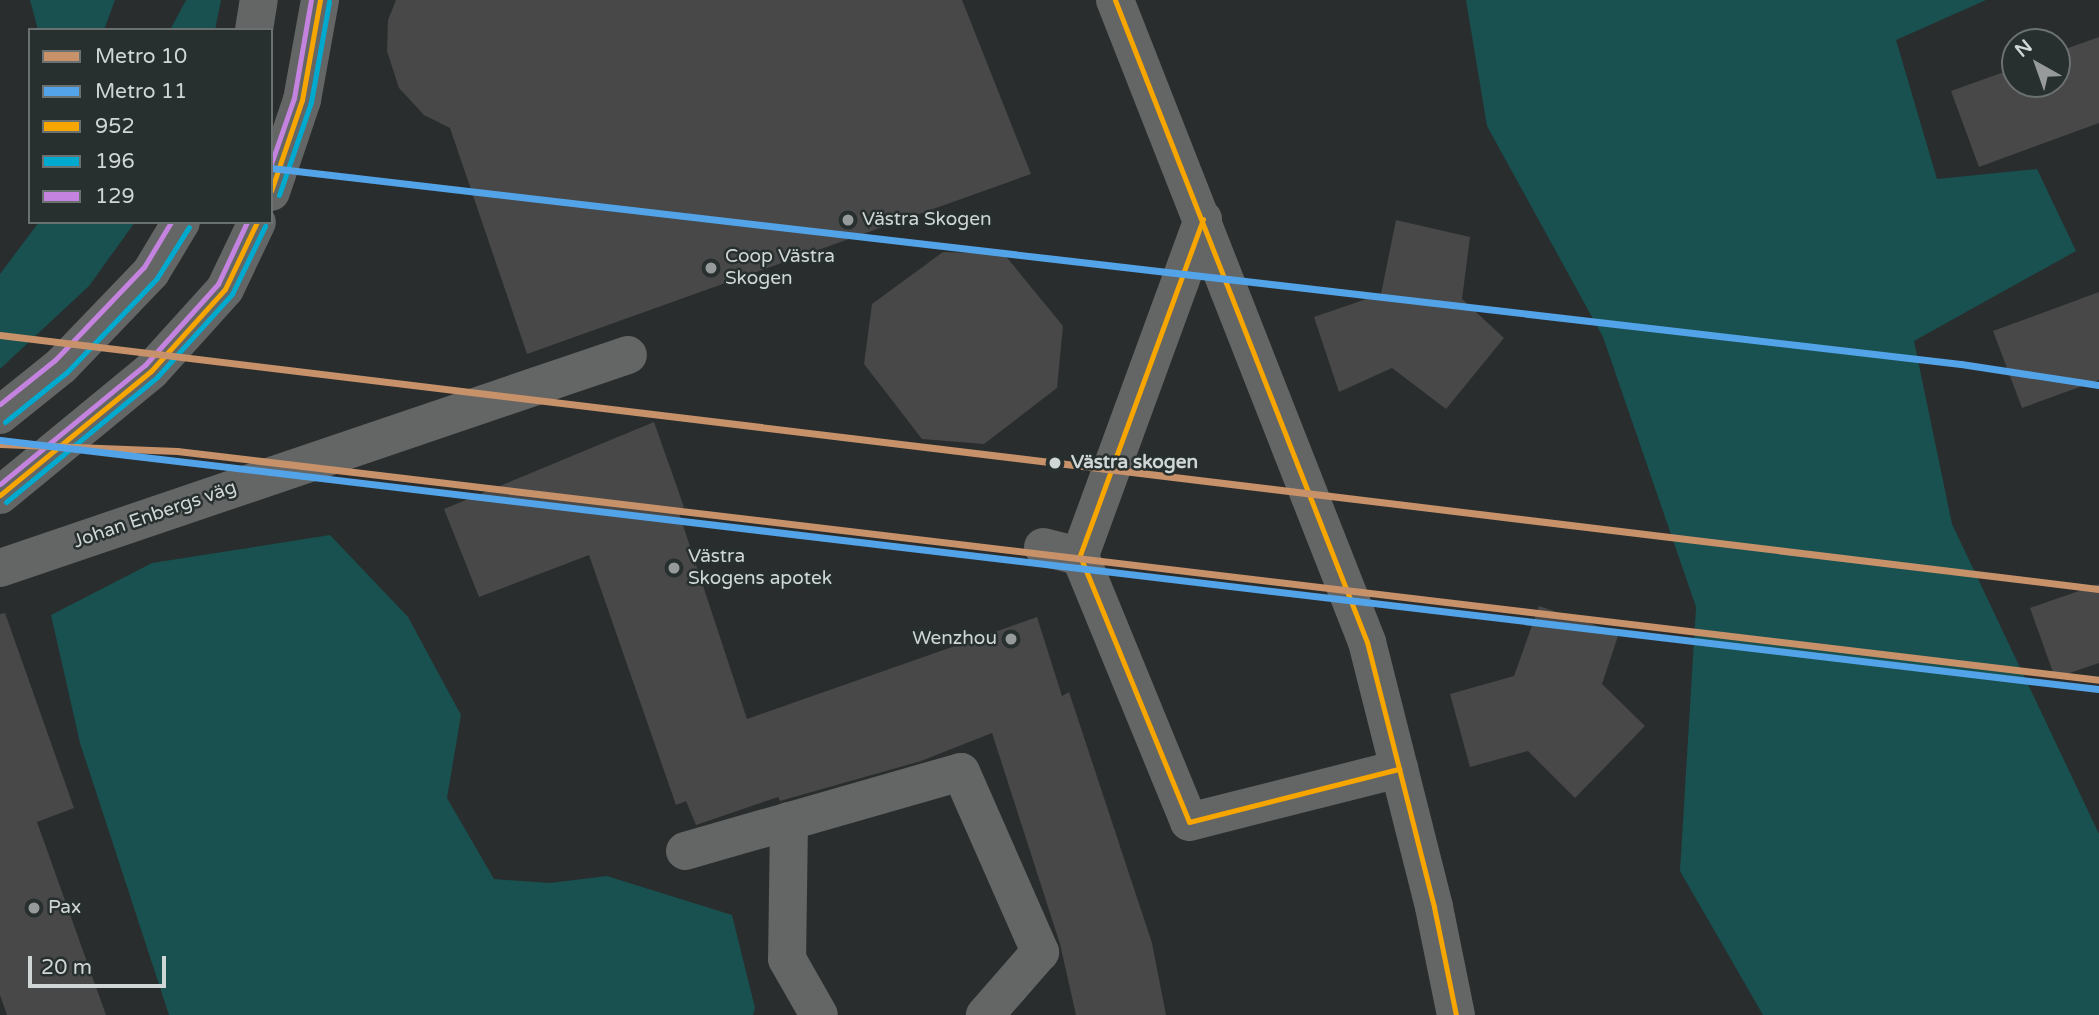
<!DOCTYPE html>
<meta charset="utf-8">
<style>
body{margin:0}
#map{position:relative;width:2099px;height:1015px;overflow:hidden;background:#292d2d;font-family:"Varela Round",sans-serif}
div>[style]{position:absolute}
.green>*{inset:0;background:#195050}
.building>*{inset:0;background:#474847}
.pedestrian>*{height:38px;margin:-19px;padding:0 19px;transform-origin:19px;border-radius:19px;background:#646565}
.minor>*{height:38px;margin:-19px;padding:0 19px;transform-origin:19px;border-radius:19px;background:#646565}
.tertiary>*{height:38px;margin:-19px;padding:0 19px;transform-origin:19px;border-radius:19px;background:#646565}
.bus-1>*{height:5px;margin:-2.5px;padding:0 2.5px;transform-origin:2.5px;border-radius:2.5px;background:#f7a600}
.bus-2>*{height:5px;margin:-2.5px;padding:0 2.5px;transform-origin:2.5px;border-radius:2.5px;background:#00a9ce}
.bus-3>*{height:5px;margin:-2.5px;padding:0 2.5px;transform-origin:2.5px;border-radius:2.5px;background:#c483df}
.metro-1>*{height:7px;margin:-3.5px;padding:0 3.5px;transform-origin:3.5px;border-radius:3.5px;background:#c7916a}
.metro-2>*{height:7px;margin:-3.5px;padding:0 3.5px;transform-origin:3.5px;border-radius:3.5px;background:#53a3e8}
.dots>*{width:19px;height:19px;translate:-50% -50%;box-sizing:border-box;border:4px solid #272f2f;border-radius:50%}
span{translate:-50% -50%;white-space:nowrap;text-align:center;line-height:1.15;-webkit-text-stroke:5px #272f2f;paint-order:stroke}
.poi-label{font-size:19px;color:#d0d5d5}
.left{translate:0 -50%;text-align:left}
.right{translate:-100% -50%;text-align:right}
.stop-label{font-size:19px;color:#d0d5d5;font-weight:700}
.street-label{font-size:19px;color:#d0d5d5}
.legend{position:absolute;left:28px;top:28px;width:245px;height:196px;box-sizing:border-box;background:#272f2f;border:2px solid #6b7171;margin:0;padding:9px 12px;list-style:none;font-size:21px;color:#d0d5d5}
.legend li{display:flex;align-items:center;gap:14px;height:35px}
.legend b{width:35px;border:2px solid #6b7171}
.north{position:absolute;left:2001px;top:28px;width:70px;height:70px;box-sizing:border-box;background:#272f2f;border:2px solid #6b7171;border-radius:50%;rotate:320deg;font-size:19px;font-weight:700;line-height:28px;text-align:center;color:#d0d5d5}
.north::after{content:'';display:block;margin:auto;width:24px;height:32px;background:#969a9a;clip-path:polygon(50% 0,100% 100%,50% 72%,0 100%)}
.scale{position:absolute;left:28px;top:956px;width:138px;height:32px;box-sizing:border-box;border:4px solid #d0d5d5;border-top:0;padding-left:9px;font-size:21px;line-height:24px;white-space:nowrap;color:#d0d5d5;-webkit-text-stroke:5px #272f2f;paint-order:stroke}
</style>
<div id="map">
<div class="green">
<i style="clip-path:polygon(30px 0,115px 0,104px 30px,38px 30px)"></i>
<i style="clip-path:polygon(186px 0,221px 0,215px 30px,170px 30px)"></i>
<i style="clip-path:polygon(1466px 0,1986px 0,1896px 40px,1937px 179px,2037px 169px,2076px 251px,1914px 341px,1952px 524px,2099px 834px,2099px 1015px,1763px 1015px,1680px 871px,1696px 607px,1603px 337px,1487px 126px)"></i>
<i style="clip-path:polygon(39px 222px,135px 222px,89px 286px,0 369px,0 274px)"></i>
<i style="clip-path:polygon(330px 535px,408px 617px,461px 715px,447px 798px,494px 879px,550px 883px,607px 876px,732px 915px,755px 1008px,753px 1015px,169px 1015px,80px 743px,51px 615px,152px 563px)"></i>
</div>
<div class="building">
<i style="clip-path:polygon(396px 0,962px 0,1031px 174px,527px 354px,450px 128px,424px 115px,399px 88px,387px 51px,388px 20px)"></i>
<i style="clip-path:polygon(2099px 37px,2099px 123px,1979px 167px,1951px 91px,2015px 68px,2015px 84px,2057px 84px,2057px 52px)"></i>
<i style="clip-path:polygon(1396px 220px,1470px 237px,1462px 299px,1504px 338px,1446px 409px,1392px 368px,1339px 392px,1314px 317px,1381px 294px)"></i>
<i style="clip-path:polygon(943px 252px,1004px 254px,1063px 326px,1057px 388px,984px 444px,922px 439px,864px 364px,872px 304px)"></i>
<i style="clip-path:polygon(2099px 292px,2099px 380px,2022px 408px,1993px 331px)"></i>
<i style="clip-path:polygon(654px 422px,684px 507px,678px 510px,747px 719px,1037px 617px,1062px 696px,1069px 692px,1152px 943px,1166px 1015px,1076px 1015px,1060px 944px,992px 733px,921px 761px,780px 801px,778px 797px,696px 825px,686px 801px,676px 805px,589px 555px,479px 597px,444px 509px)"></i>
<i style="clip-path:polygon(2099px 584px,2099px 663px,2055px 678px,2030px 608px)"></i>
<i style="clip-path:polygon(1539px 606px,1619px 633px,1602px 684px,1645px 726px,1575px 798px,1528px 751px,1470px 767px,1450px 694px,1514px 676px)"></i>
<i style="clip-path:polygon(5px 613px,74px 808px,37px 822px,106px 1015px,7px 1015px,0 995px,0 614px)"></i>
</div>
<div class="pedestrian">
<i style="left:1043px;top:547px;width:38px;rotate:14deg"></i>
<i style="left:0;top:568px;width:663px;rotate:-18.74deg"></i>
<i style="left:789px;top:821px;width:138px;rotate:90.8deg"></i>
<i style="left:787px;top:959px;width:64px;rotate:60.3deg"></i>
<i style="left:685px;top:851px;width:287px;rotate:-16deg"></i>
<i style="left:961px;top:772px;width:197px;rotate:66.3deg"></i>
<i style="left:1040px;top:952px;width:84px;rotate:131.1deg"></i>
</div>
<div class="minor">
<i style="left:1115px;top:0;width:690px;rotate:68.57deg"></i>
<i style="left:1367px;top:642px;width:273px;rotate:75.8deg"></i>
<i style="left:1434px;top:907px;width:110px;rotate:78.5deg"></i>
<i style="left:1203px;top:219px;width:359px;rotate:110.1deg"></i>
<i style="left:1080px;top:556px;width:287px;rotate:67.7deg"></i>
<i style="left:1189px;top:822px;width:217px;rotate:-14.2deg"></i>
</div>
<div class="tertiary">
<i style="left:254px;top:30px;width:30px;rotate:-81deg"></i>
<i style="left:271px;top:192px;width:97px;rotate:-71.4deg"></i>
<i style="left:302px;top:100px;width:102px;rotate:-79.8deg"></i>
<i style="left:0;top:415px;width:78px;rotate:-38.8deg"></i>
<i style="left:61px;top:366px;width:130px;rotate:-46.2deg"></i>
<i style="left:151px;top:272px;width:58px;rotate:-59deg"></i>
<i style="left:0;top:495px;width:195px;rotate:-39.4deg"></i>
<i style="left:151px;top:371px;width:110px;rotate:-47.9deg"></i>
<i style="left:225px;top:289px;width:74px;rotate:-64.5deg"></i>
</div>
<div class="bus-1">
<i style="left:1115px;top:0;width:690px;rotate:68.57deg"></i>
<i style="left:1367px;top:642px;width:273px;rotate:75.8deg"></i>
<i style="left:1434px;top:907px;width:110px;rotate:78.5deg"></i>
<i style="left:271px;top:191px;width:96px;rotate:-71.2deg"></i>
<i style="left:302px;top:100px;width:102px;rotate:-79.8deg"></i>
<i style="left:1203px;top:219px;width:359px;rotate:110.1deg"></i>
<i style="left:1080px;top:556px;width:287px;rotate:67.7deg"></i>
<i style="left:1189px;top:822px;width:217px;rotate:-14.2deg"></i>
<i style="left:0;top:495px;width:195px;rotate:-39.4deg"></i>
<i style="left:151px;top:371px;width:110px;rotate:-47.9deg"></i>
<i style="left:225px;top:289px;width:74px;rotate:-64.5deg"></i>
</div>
<div class="bus-2">
<i style="left:279px;top:195px;width:98px;rotate:-71deg"></i>
<i style="left:311px;top:102px;width:102px;rotate:-79.8deg"></i>
<i style="left:5px;top:422px;width:80px;rotate:-38.9deg"></i>
<i style="left:67px;top:372px;width:130px;rotate:-46.2deg"></i>
<i style="left:157px;top:278px;width:60px;rotate:-57.9deg"></i>
<i style="left:6px;top:502px;width:196px;rotate:-39.6deg"></i>
<i style="left:157px;top:377px;width:112px;rotate:-47.9deg"></i>
<i style="left:232px;top:294px;width:76px;rotate:-64.1deg"></i>
</div>
<div class="bus-3">
<i style="left:271px;top:164px;width:70px;rotate:-70.8deg"></i>
<i style="left:294px;top:98px;width:99px;rotate:-80.2deg"></i>
<i style="left:0;top:404px;width:70px;rotate:-38.7deg"></i>
<i style="left:55px;top:360px;width:129px;rotate:-46.3deg"></i>
<i style="left:144px;top:267px;width:52px;rotate:-59deg"></i>
<i style="left:0;top:484px;width:188px;rotate:-39.4deg"></i>
<i style="left:145px;top:365px;width:109px;rotate:-48deg"></i>
<i style="left:218px;top:284px;width:68px;rotate:-64.9deg"></i>
</div>
<div class="metro-1">
<i style="left:0;top:335px;width:2114px;rotate:6.9deg"></i>
<i style="left:0;top:444px;width:177px;rotate:2.3deg"></i>
<i style="left:177px;top:451px;width:1936px;rotate:6.79deg"></i>
</div>
<div class="metro-2">
<i style="left:271px;top:168px;width:1701px;rotate:6.62deg"></i>
<i style="left:1961px;top:364px;width:139px;rotate:8.7deg"></i>
<i style="left:0;top:440px;width:2113px;rotate:6.77deg"></i>
</div>
<div class="dots">
<i style="left:848px;top:220px;background:#969a9a"></i>
<i style="left:711px;top:268px;background:#969a9a"></i>
<i style="left:1055px;top:463px;background:#d0d5d5"></i>
<i style="left:674px;top:568px;background:#969a9a"></i>
<i style="left:1011px;top:639px;background:#969a9a"></i>
<i style="left:34px;top:908px;background:#969a9a"></i>
</div>
<div class="poi-label">
<span class="left" style="left:862px;top:220px">Västra Skogen</span>
<span class="left" style="left:725px;top:268px">Coop Västra<br>Skogen</span>
<span class="left" style="left:688px;top:568px">Västra<br>Skogens apotek</span>
<span class="right" style="left:997px;top:639px">Wenzhou</span>
<span class="left" style="left:48px;top:908px">Pax</span>
</div>
<div class="stop-label">
<span class="left" style="left:1071px;top:463px">Västra skogen</span>
</div>
<div class="street-label">
<span style="left:155px;top:515px;rotate:-19deg">Johan Enbergs väg</span>
</div>
<ul class="legend">
<li><b style="height:9px;background:#c7916a"></b>Metro 10</li>
<li><b style="height:9px;background:#53a3e8"></b>Metro 11</li>
<li><b style="height:9px;background:#f7a600"></b>952</li>
<li><b style="height:9px;background:#00a9ce"></b>196</li>
<li><b style="height:9px;background:#c483df"></b>129</li>
</ul>
<div class="north">N</div>
<div class="scale">20 m</div>
</div>
